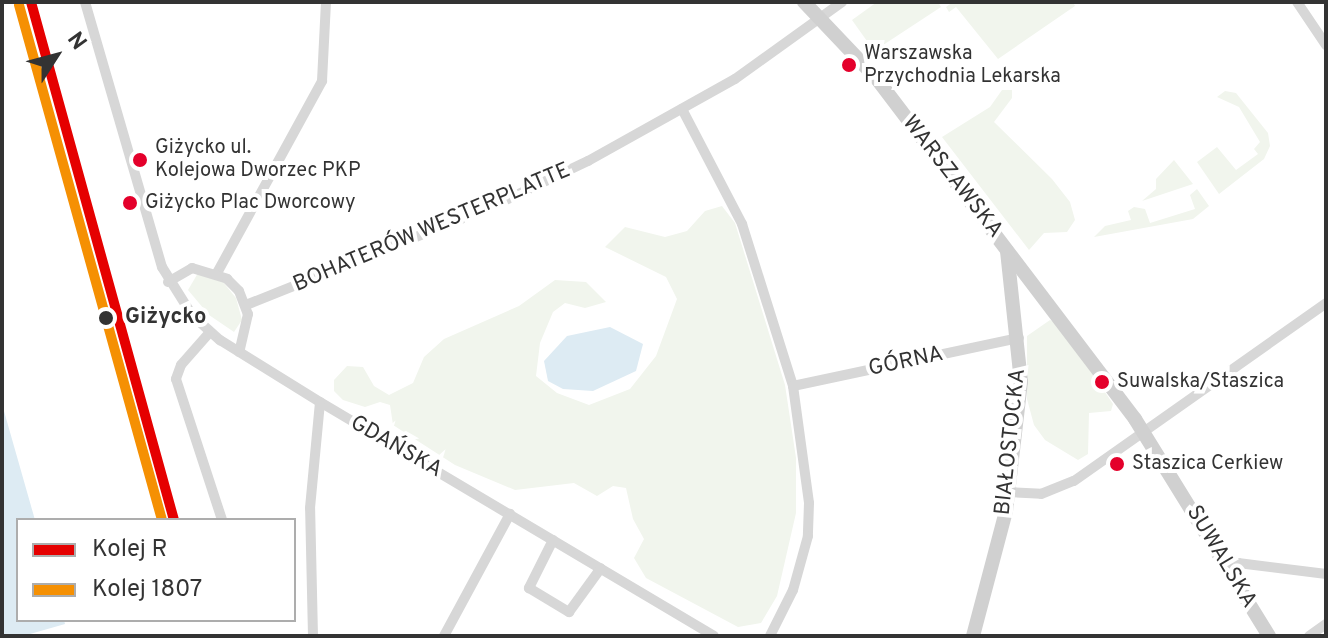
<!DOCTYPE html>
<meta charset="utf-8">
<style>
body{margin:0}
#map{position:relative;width:1328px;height:638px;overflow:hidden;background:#fff;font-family:Overpass,sans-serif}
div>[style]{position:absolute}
.green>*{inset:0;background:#f1f5ed}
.water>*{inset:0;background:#ddebf3}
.street>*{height:10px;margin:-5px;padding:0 5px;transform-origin:5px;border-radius:5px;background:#d7d7d7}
.secondary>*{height:14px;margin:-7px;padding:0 7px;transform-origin:7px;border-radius:7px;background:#d0d0d0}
.rail-1>*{height:10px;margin:-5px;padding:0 5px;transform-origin:5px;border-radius:5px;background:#e50000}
.rail-2>*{height:10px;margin:-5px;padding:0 5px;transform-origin:5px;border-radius:5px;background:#f59003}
.dots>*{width:22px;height:22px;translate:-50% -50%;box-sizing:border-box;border:4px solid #fff;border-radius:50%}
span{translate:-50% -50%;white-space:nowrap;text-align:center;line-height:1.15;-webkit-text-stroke:8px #fff;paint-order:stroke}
.bus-label{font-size:20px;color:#333}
.left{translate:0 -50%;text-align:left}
.street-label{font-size:22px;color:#333}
.stop-label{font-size:22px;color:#333;font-weight:700}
.frame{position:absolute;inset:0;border:4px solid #333;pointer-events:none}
.legend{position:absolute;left:16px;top:518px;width:280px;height:104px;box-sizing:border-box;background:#fff;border:2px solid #adadad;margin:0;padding:10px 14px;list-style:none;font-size:24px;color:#333}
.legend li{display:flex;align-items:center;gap:16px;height:40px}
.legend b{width:40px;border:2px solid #adadad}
.north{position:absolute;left:16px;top:16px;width:80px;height:80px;-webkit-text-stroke:6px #fff;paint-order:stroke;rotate:54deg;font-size:22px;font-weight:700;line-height:32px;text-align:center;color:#333}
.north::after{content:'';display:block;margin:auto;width:28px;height:36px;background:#333;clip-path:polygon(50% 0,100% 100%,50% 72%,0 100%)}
</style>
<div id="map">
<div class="green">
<i style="clip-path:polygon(877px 2px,938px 2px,941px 7px,874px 51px,852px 20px)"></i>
<i style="clip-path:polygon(953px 2px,1073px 2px,1075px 6px,998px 59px,956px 7px,949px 12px,946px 7px)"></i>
<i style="clip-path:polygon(1002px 90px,1012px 90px,1012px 98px,994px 122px,1052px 179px,1070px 202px,1075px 220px,1067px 232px,1044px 233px,1029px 250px,942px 137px,990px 107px)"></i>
<i style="clip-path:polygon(1225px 91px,1236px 93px,1268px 133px,1270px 146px,1264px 159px,1219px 194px,1197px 162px,1217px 147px,1236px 170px,1258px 154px,1254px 149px,1260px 142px,1239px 107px,1217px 97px)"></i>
<i style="clip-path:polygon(1174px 160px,1193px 184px,1142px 201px,1156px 189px,1156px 179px)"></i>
<i style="clip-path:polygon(1197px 189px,1209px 206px,1193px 219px,1094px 237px,1105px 226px,1131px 220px,1128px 211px,1134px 207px,1145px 209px,1150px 223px,1195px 209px,1190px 195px)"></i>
<i style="clip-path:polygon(722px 206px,735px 223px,785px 385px,796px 458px,796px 513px,777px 596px,761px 623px,738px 627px,646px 578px,634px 558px,644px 539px,633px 519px,626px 488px,613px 486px,597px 496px,574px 483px,515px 490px,455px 465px,393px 425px,390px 405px,380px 402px,365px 407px,343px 400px,334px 391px,334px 380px,347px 366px,363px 367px,374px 386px,389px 395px,413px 383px,424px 357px,444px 339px,519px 306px,555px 280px,586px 282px,606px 302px,585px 308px,565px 303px,553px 312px,540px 343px,536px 376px,557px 393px,589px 405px,630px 389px,656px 356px,677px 299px,666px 277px,605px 247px,625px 227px,665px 237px,687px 231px,705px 211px)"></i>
<i style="clip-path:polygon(198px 273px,223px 282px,236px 298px,242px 320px,234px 332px,209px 315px,188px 290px)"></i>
<i style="clip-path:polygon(1050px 320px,1060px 325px,1113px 404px,1111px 411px,1089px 413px,1088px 454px,1078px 460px,1045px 440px,1034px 425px,1027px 399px,1027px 336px)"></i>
</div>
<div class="water">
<i style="clip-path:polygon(610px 327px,643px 344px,636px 371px,593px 391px,563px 389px,548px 381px,544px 361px,567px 336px)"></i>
<i style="clip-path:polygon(2px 404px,35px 520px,18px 520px,18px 620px,64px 620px,65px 624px,23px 636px,2px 635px)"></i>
</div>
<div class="street">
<i style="left:85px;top:2px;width:276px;rotate:73.8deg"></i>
<i style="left:162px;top:267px;width:57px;rotate:58deg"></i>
<i style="left:192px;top:315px;width:38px;rotate:42deg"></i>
<i style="left:220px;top:340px;width:118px;rotate:31.8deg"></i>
<i style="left:320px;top:402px;width:458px;rotate:30.7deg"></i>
<i style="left:1297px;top:2px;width:52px;rotate:56deg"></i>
<i style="left:682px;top:109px;width:130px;rotate:62.4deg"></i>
<i style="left:742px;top:224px;width:170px;rotate:72.5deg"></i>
<i style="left:793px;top:386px;width:118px;rotate:82.2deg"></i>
<i style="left:809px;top:503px;width:33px;rotate:92deg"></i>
<i style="left:808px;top:536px;width:56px;rotate:105.5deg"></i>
<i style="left:793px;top:590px;width:51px;rotate:116.6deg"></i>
<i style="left:217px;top:273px;width:219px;rotate:-61.3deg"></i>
<i style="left:322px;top:81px;width:79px;rotate:-87.1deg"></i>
<i style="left:168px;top:282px;width:28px;rotate:-30deg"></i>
<i style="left:192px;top:268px;width:37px;rotate:17deg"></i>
<i style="left:227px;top:279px;width:17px;rotate:45deg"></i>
<i style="left:239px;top:291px;width:25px;rotate:69deg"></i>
<i style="left:248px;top:314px;width:39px;rotate:103deg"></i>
<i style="left:246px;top:305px;width:262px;rotate:-21.8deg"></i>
<i style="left:489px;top:208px;width:110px;rotate:-25.4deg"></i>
<i style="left:588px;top:161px;width:168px;rotate:-29.2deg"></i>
<i style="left:735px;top:79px;width:132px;rotate:-35.7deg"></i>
<i style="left:210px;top:332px;width:44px;rotate:131.3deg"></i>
<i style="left:181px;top:365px;width:15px;rotate:110deg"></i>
<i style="left:176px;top:379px;width:148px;rotate:71.9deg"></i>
<i style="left:793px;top:386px;width:231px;rotate:-12deg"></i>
<i style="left:1008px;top:492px;width:33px;rotate:3deg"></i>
<i style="left:1041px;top:494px;width:35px;rotate:-22deg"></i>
<i style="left:1074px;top:481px;width:309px;rotate:-35.2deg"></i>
<i style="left:553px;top:540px;width:54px;rotate:116.6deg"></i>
<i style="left:529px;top:588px;width:47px;rotate:31deg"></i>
<i style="left:569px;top:612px;width:54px;rotate:-54deg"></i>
<i style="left:1227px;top:567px;width:12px;rotate:-20deg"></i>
<i style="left:1238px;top:563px;width:89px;rotate:7.1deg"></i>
<i style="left:313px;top:636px;width:128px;rotate:-91.3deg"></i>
<i style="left:310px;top:508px;width:106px;rotate:-84.6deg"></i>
<i style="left:444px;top:636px;width:139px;rotate:-61.6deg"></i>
<i style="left:1309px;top:636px;width:21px;rotate:-35deg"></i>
</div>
<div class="secondary">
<i style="left:804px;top:2px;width:106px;rotate:46.5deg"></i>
<i style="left:877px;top:79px;width:427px;rotate:52.8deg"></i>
<i style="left:1135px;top:419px;width:255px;rotate:58.3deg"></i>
<i style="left:973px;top:636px;width:129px;rotate:-75.2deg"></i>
<i style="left:1006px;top:511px;width:130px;rotate:-83.4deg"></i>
<i style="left:1021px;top:382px;width:132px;rotate:-96.1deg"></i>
</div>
<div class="rail-1">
<i style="left:31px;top:2px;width:537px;rotate:74.57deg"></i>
</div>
<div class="rail-2">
<i style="left:19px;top:5px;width:534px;rotate:74.48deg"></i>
</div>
<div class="dots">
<i style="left:849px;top:65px;background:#e4002b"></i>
<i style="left:140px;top:160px;background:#e4002b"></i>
<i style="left:130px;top:203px;background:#e4002b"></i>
<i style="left:106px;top:318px;background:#333"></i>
<i style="left:1102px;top:382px;background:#e4002b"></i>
<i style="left:1117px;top:464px;background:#e4002b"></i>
</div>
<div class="bus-label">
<span class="left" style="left:864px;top:66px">Warszawska<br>Przychodnia Lekarska</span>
<span class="left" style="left:155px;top:160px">Giżycko ul.<br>Kolejowa Dworzec PKP</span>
<span class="left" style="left:145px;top:203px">Giżycko Plac Dworcowy</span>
<span class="left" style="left:1117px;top:382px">Suwalska/Staszica</span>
<span class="left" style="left:1132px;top:464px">Staszica Cerkiew</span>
</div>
<div class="street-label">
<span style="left:952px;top:177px;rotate:52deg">WARSZAWSKA</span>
<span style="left:432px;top:228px;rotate:-23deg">BOHATERÓW WESTERPLATTE</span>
<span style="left:906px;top:362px;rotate:-12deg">GÓRNA</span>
<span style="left:1011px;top:442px;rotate:-84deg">BIAŁOSTOCKA</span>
<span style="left:396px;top:447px;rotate:30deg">GDAŃSKA</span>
<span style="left:1221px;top:557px;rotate:59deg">SUWALSKA</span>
</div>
<div class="stop-label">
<span class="left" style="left:125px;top:318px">Giżycko</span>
</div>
<div class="frame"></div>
<ul class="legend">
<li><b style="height:10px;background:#e50000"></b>Kolej R</li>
<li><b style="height:10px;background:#f59003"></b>Kolej 1807</li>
</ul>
<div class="north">N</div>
</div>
